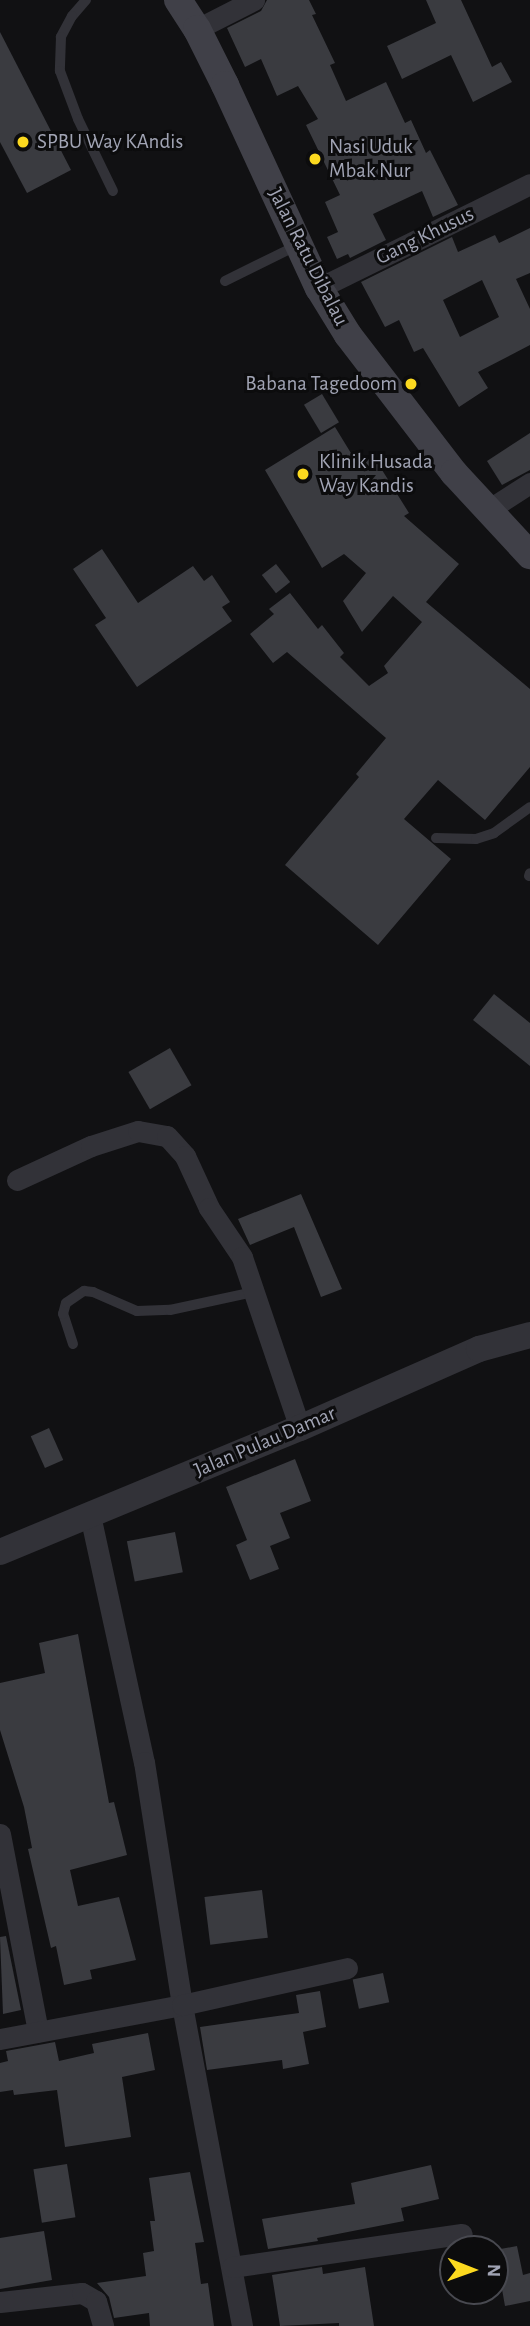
<!DOCTYPE html>
<style>
body{margin:0}
#map{position:relative;width:530px;height:2326px;overflow:hidden;background:#111113;font-family:"Alegreya Sans",sans-serif}
div>[style]{position:absolute}
.building>*{inset:0;background:#3a3b40;transform-origin:0 0}
.service>*{height:10px;margin:-5px;padding:0 5px;transform-origin:5px;border-radius:5px;background:#323238}
.minor>*{height:21px;margin:-10.5px;padding:0 10.5px;transform-origin:10.5px;border-radius:10.5px;background:#323238}
.tertiary>*{height:26px;margin:-13px;padding:0 13px;transform-origin:13px;border-radius:13px;background:#323238}
.secondary>*{height:28px;margin:-14px;padding:0 14px;transform-origin:14px;border-radius:14px;background:#404048}
.dots>*{width:19px;height:19px;translate:-50% -50%;box-sizing:border-box;border:4px solid #0c0c0d;border-radius:50%}
span{translate:-50% -50%;white-space:nowrap;text-align:center;line-height:1.15;-webkit-text-stroke:6px #0c0c0d;paint-order:stroke}
.poi-label{font-size:21px;color:#a1a4b4}
.left{translate:0 -50%;text-align:left}
.right{translate:-100% -50%;text-align:right}
.street-label{font-size:21px;color:#a1a4b4}
.north{position:absolute;left:439px;top:2235px;width:70px;height:70px;box-sizing:border-box;background:#0c0c0d;border:2px solid #484950;border-radius:50%;rotate:91deg;font-size:19px;font-weight:700;line-height:28px;text-align:center;color:#a1a4b4}
.north::after{content:'';display:block;margin:auto;width:24px;height:32px;background:#fcd91f;clip-path:polygon(50% 0,100% 100%,50% 72%,0 100%)}
</style>
<div id="map">
<div class="building">
<i style="clip-path:polygon(267px 0,309px 0,316px 14px,312px 15px,335px 63px,330px 65px,346px 101px,386px 82px,405px 123px,411px 120px,426px 153px,430px 150px,458px 205px,433px 217px,422px 191px,373px 214px,386px 240px,350px 258px,348px 254px,337px 259px,327px 237px,338px 232px,325px 202px,340px 195px,306px 125px,318px 119px,298px 86px,277px 96px,261px 59px,245px 67px,227px 28px,261px 11px)"></i>
<i style="clip-path:polygon(426px 0,461px 0,492px 67px,501px 62px,512px 82px,473px 102px,451px 55px,402px 79px,387px 46px,436px 23px)"></i>
<i style="clip-path:polygon(0 32px,71px 170px,27px 193px,0 142px)"></i>
<i style="clip-path:polygon(evenodd,530px 228px,530px 273px,516px 279px,530px 309px,530px 345px,478px 372px,488px 388px,459px 407px,423px 348px,414px 352px,399px 320px,385px 327px,361px 282px,452px 237px,458px 252px,495px 235px,499px 243px,530px 228px,482px 280px,499px 317px,460px 337px,443px 300px,482px 280px)"></i>
<i style="left:322px;top:394px;width:33px;height:21px;rotate:59deg"></i>
<i style="clip-path:polygon(335px 427px,357px 463px,372px 454px,409px 513px,404px 516px,459px 564px,426px 602px,530px 689px,530px 767px,485px 820px,438px 780px,404px 819px,451px 859px,378px 945px,285px 865px,359px 777px,356px 774px,386px 738px,287px 652px,273px 663px,250px 634px,274px 614px,269px 609px,290px 593px,318px 629px,322px 625px,344px 653px,340px 657px,369px 686px,388px 673px,384px 666px,422px 622px,393px 596px,362px 632px,343px 601px,366px 573px,344px 554px,322px 568px,265px 470px)"></i>
<i style="clip-path:polygon(530px 433px,530px 470px,502px 485px,487px 461px)"></i>
<i style="clip-path:polygon(102px 549px,138px 603px,193px 566px,204px 581px,212px 575px,230px 602px,222px 607px,232px 621px,137px 687px,95px 625px,106px 618px,73px 569px)"></i>
<i style="left:276px;top:564px;width:23px;height:18px;rotate:52deg"></i>
<i style="clip-path:polygon(494px 994px,530px 1023px,530px 1066px,473px 1020px)"></i>
<i style="left:170px;top:1048px;width:43px;height:48px;rotate:60deg"></i>
<i style="clip-path:polygon(301px 1194px,342px 1289px,321px 1297px,294px 1227px,250px 1245px,238px 1219px)"></i>
<i style="left:49px;top:1428px;width:35px;height:20px;rotate:66deg"></i>
<i style="clip-path:polygon(295px 1459px,311px 1501px,280px 1513px,290px 1538px,270px 1546px,279px 1569px,250px 1580px,236px 1545px,247px 1540px,226px 1487px)"></i>
<i style="left:175px;top:1532px;width:41px;height:49px;rotate:79deg"></i>
<i style="clip-path:polygon(78px 1634px,109px 1803px,114px 1802px,127px 1855px,70px 1870px,78px 1906px,119px 1897px,136px 1960px,90px 1970px,92px 1979px,64px 1985px,56px 1946px,51px 1948px,28px 1849px,32px 1848px,24px 1807px,0 1730px,0 1683px,45px 1673px,39px 1643px)"></i>
<i style="left:262px;top:1890px;width:48px;height:58px;rotate:83deg"></i>
<i style="clip-path:polygon(6px 1936px,21px 2010px,3px 2014px,0 1937px)"></i>
<i style="left:383px;top:1973px;width:30px;height:31px;rotate:78deg"></i>
<i style="clip-path:polygon(320px 1991px,326px 2027px,303px 2032px,309px 2064px,283px 2069px,282px 2060px,207px 2070px,200px 2027px,299px 2013px,296px 1995px)"></i>
<i style="clip-path:polygon(148px 2033px,155px 2070px,122px 2077px,131px 2137px,65px 2147px,57px 2090px,14px 2095px,13px 2090px,0 2092px,0 2063px,8px 2061px,6px 2051px,55px 2042px,59px 2061px,94px 2053px,92px 2044px)"></i>
<i style="left:67px;top:2164px;width:54px;height:34px;rotate:81deg"></i>
<i style="clip-path:polygon(431px 2165px,439px 2199px,401px 2208px,404px 2221px,317px 2238px,318px 2241px,268px 2249px,262px 2219px,355px 2204px,351px 2183px)"></i>
<i style="clip-path:polygon(190px 2172px,204px 2242px,195px 2243px,201px 2284px,208px 2283px,214px 2326px,150px 2326px,149px 2313px,114px 2318px,109px 2297px,97px 2283px,146px 2276px,143px 2253px,154px 2251px,150px 2221px,155px 2221px,149px 2178px)"></i>
<i style="clip-path:polygon(44px 2231px,52px 2280px,0 2289px,0 2238px)"></i>
<i style="clip-path:polygon(517px 2246px,523px 2275px,530px 2273px,530px 2301px,505px 2306px,495px 2250px)"></i>
<i style="clip-path:polygon(322px 2267px,323px 2274px,365px 2267px,374px 2326px,339px 2326px,339px 2323px,280px 2326px,272px 2275px)"></i>
</div>
<div class="service">
<i style="left:86px;top:0;width:21px;rotate:131deg"></i>
<i style="left:72px;top:16px;width:24px;rotate:118deg"></i>
<i style="left:61px;top:37px;width:34px;rotate:92deg"></i>
<i style="left:60px;top:71px;width:51px;rotate:69.4deg"></i>
<i style="left:78px;top:119px;width:80px;rotate:64.1deg"></i>
<i style="left:225px;top:281px;width:81px;rotate:-26.3deg"></i>
<i style="left:436px;top:838px;width:40px;rotate:1.4deg"></i>
<i style="left:476px;top:839px;width:19px;rotate:-18deg"></i>
<i style="left:494px;top:833px;width:44px;rotate:-35.8deg"></i>
<i style="left:529px;top:876px;width:3px;rotate:-72deg"></i>
<i style="left:73px;top:1344px;width:32px;rotate:-108deg"></i>
<i style="left:63px;top:1314px;width:11px;rotate:-75deg"></i>
<i style="left:66px;top:1303px;width:22px;rotate:-34deg"></i>
<i style="left:84px;top:1291px;width:9px;rotate:6deg"></i>
<i style="left:93px;top:1292px;width:48px;rotate:23.4deg"></i>
<i style="left:137px;top:1311px;width:33px;rotate:-2deg"></i>
<i style="left:170px;top:1310px;width:86px;rotate:-12.1deg"></i>
</div>
<div class="minor">
<i style="left:197px;top:29px;width:64px;rotate:-27deg"></i>
<i style="left:319px;top:288px;width:235px;rotate:-26.2deg"></i>
<i style="left:488px;top:510px;width:50px;rotate:-32.7deg"></i>
<i style="left:17px;top:1180px;width:81px;rotate:-24.7deg"></i>
<i style="left:91px;top:1146px;width:49px;rotate:-17.7deg"></i>
<i style="left:138px;top:1131px;width:29px;rotate:10deg"></i>
<i style="left:167px;top:1136px;width:27px;rotate:48deg"></i>
<i style="left:185px;top:1156px;width:57px;rotate:65.2deg"></i>
<i style="left:209px;top:1208px;width:59px;rotate:56deg"></i>
<i style="left:242px;top:1257px;width:181px;rotate:71.3deg"></i>
<i style="left:90px;top:1515px;width:253px;rotate:77.7deg"></i>
<i style="left:144px;top:1762px;width:246px;rotate:81.1deg"></i>
<i style="left:182px;top:2005px;width:327px;rotate:79.4deg"></i>
<i style="left:0;top:1834px;width:201px;rotate:79.1deg"></i>
<i style="left:0;top:2039px;width:185px;rotate:-10.6deg"></i>
<i style="left:182px;top:2005px;width:169px;rotate:-12.6deg"></i>
<i style="left:232px;top:2267px;width:232px;rotate:-8.2deg"></i>
<i style="left:0;top:2302px;width:82px;rotate:-6.3deg"></i>
<i style="left:82px;top:2293px;width:16px;rotate:30deg"></i>
<i style="left:96px;top:2301px;width:26px;rotate:74deg"></i>
</div>
<div class="tertiary">
<i style="left:0;top:1552px;width:325px;rotate:-22.5deg"></i>
<i style="left:300px;top:1428px;width:196px;rotate:-23.8deg"></i>
<i style="left:479px;top:1349px;width:53px;rotate:-15.4deg"></i>
</div>
<div class="secondary">
<i style="left:178px;top:0;width:35px;rotate:57deg"></i>
<i style="left:197px;top:29px;width:63px;rotate:63.4deg"></i>
<i style="left:225px;top:85px;width:224px;rotate:65.2deg"></i>
<i style="left:319px;top:288px;width:55px;rotate:58.3deg"></i>
<i style="left:348px;top:335px;width:174px;rotate:52.5deg"></i>
<i style="left:454px;top:473px;width:112px;rotate:47.2deg"></i>
</div>
<div class="dots">
<i style="left:23px;top:142px;background:#fcd91f"></i>
<i style="left:315px;top:159px;background:#fcd91f"></i>
<i style="left:411px;top:384px;background:#fcd91f"></i>
<i style="left:303px;top:474px;background:#fcd91f"></i>
</div>
<div class="poi-label">
<span class="left" style="left:37px;top:142px">SPBU Way KAndis</span>
<span class="left" style="left:329px;top:159px">Nasi Uduk<br>Mbak Nur</span>
<span class="right" style="left:397px;top:384px">Babana Tagedoom</span>
<span class="left" style="left:319px;top:474px">Klinik Husada<br>Way Kandis</span>
</div>
<div class="street-label">
<span style="left:425px;top:236px;rotate:-26deg">Gang Khusus</span>
<span style="left:308px;top:257px;rotate:63deg">Jalan Ratu Dibalau</span>
<span style="left:265px;top:1442px;rotate:-23deg">Jalan Pulau Damar</span>
</div>
<div class="north">N</div>
</div>
